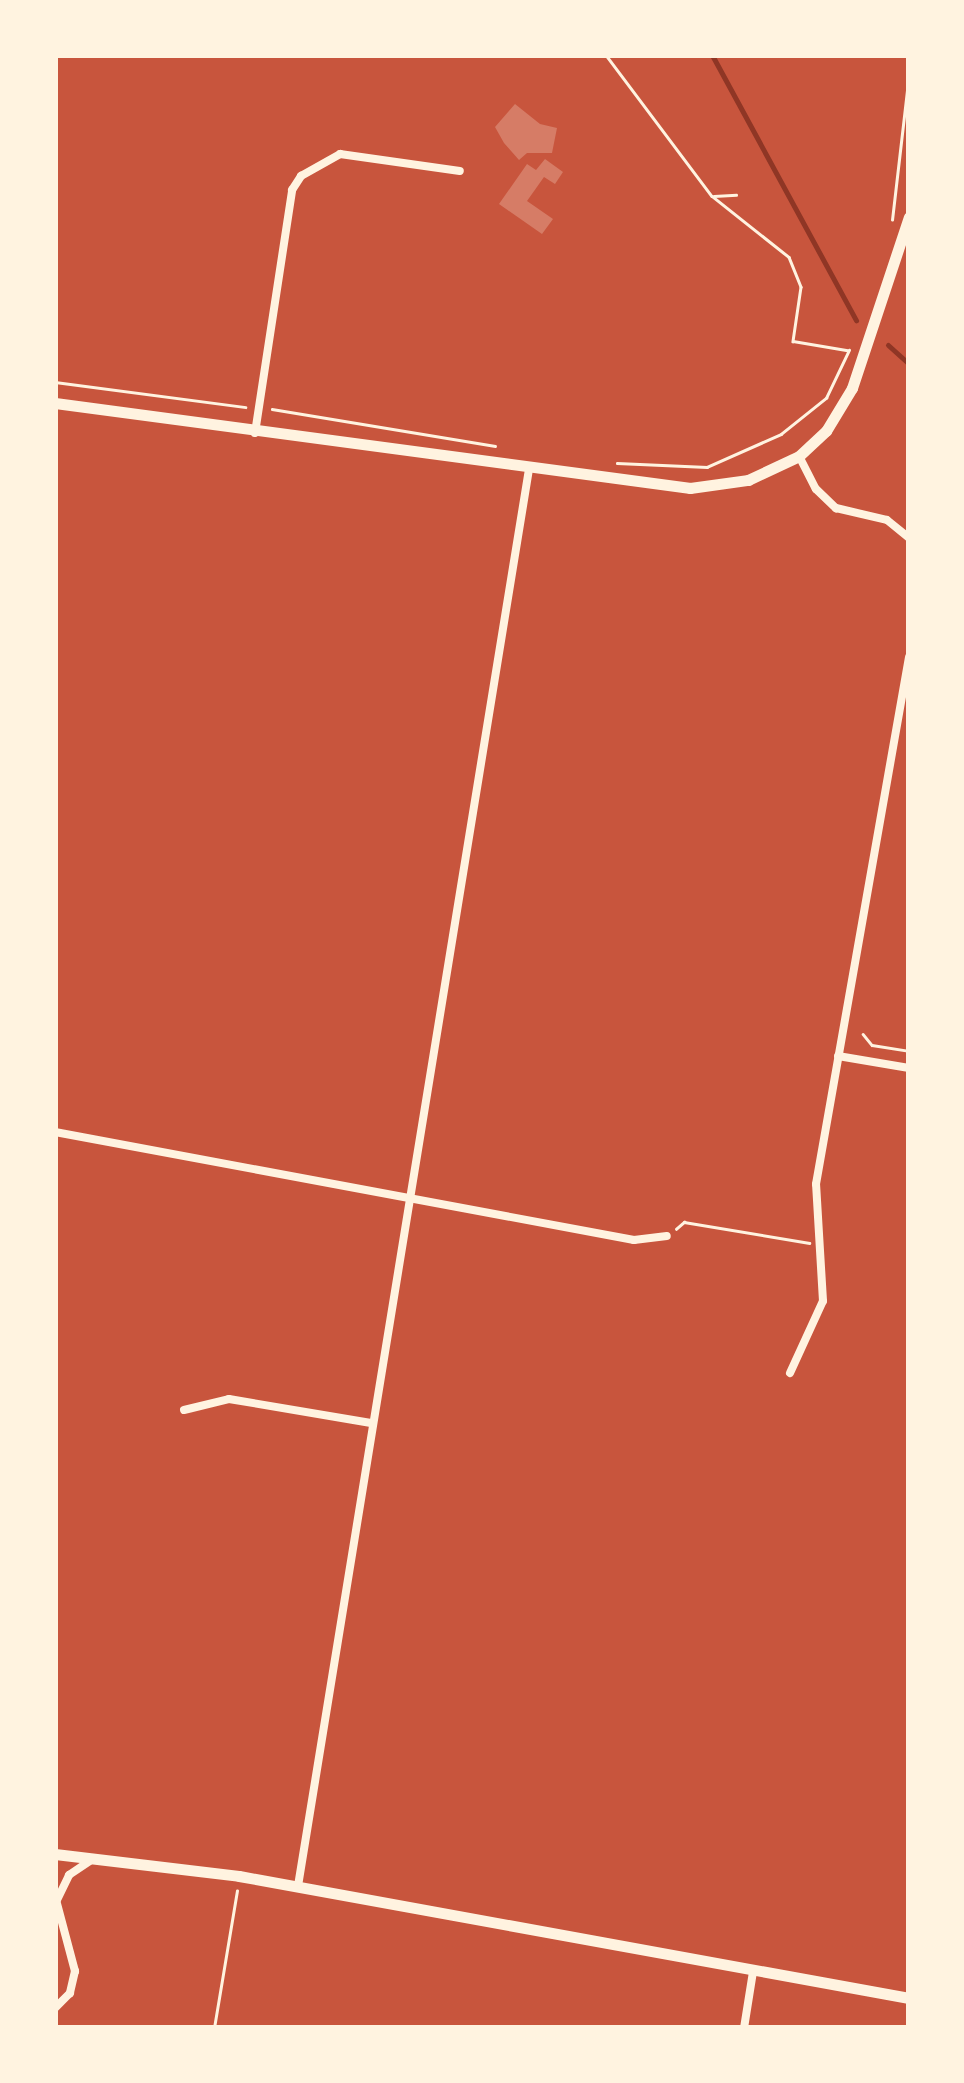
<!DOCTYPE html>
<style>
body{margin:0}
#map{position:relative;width:964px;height:2083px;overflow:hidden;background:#c8553d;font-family:"Varela Round",sans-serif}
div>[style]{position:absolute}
.stream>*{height:5px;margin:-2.5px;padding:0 2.5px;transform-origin:2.5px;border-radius:2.5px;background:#8f3625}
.building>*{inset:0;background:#d67c66}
.path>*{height:2.5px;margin:-1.25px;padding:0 1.25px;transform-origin:1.25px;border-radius:1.25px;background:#fff3e0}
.minor>*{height:8px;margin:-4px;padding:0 4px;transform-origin:4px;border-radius:4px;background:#fff3e0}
.secondary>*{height:11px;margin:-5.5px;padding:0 5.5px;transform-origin:5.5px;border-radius:5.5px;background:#fff3e0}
span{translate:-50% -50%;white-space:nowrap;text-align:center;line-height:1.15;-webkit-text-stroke:8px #fff3e0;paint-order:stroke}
.frame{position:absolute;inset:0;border:58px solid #fff3e0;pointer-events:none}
</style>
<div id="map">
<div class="stream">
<i style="left:712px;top:55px;width:302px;rotate:61.5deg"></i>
<i style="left:888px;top:345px;width:28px;rotate:42deg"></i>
</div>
<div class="building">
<i style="clip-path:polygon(515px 104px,540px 124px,557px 128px,552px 153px,527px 153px,519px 160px,504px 143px,495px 127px)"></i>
<i style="clip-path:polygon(545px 159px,563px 172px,555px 184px,544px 177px,527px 201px,553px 219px,542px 234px,499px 204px,527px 164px,536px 170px)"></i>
</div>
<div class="path">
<i style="left:606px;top:55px;width:176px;rotate:53.1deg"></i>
<i style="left:712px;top:196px;width:98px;rotate:38.4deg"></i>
<i style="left:789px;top:257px;width:32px;rotate:68deg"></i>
<i style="left:801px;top:287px;width:55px;rotate:98.4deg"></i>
<i style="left:793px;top:341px;width:55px;rotate:9.5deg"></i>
<i style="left:714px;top:196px;width:22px;rotate:-3deg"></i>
<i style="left:892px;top:220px;width:147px;rotate:-83.4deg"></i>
<i style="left:55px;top:382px;width:192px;rotate:7.5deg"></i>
<i style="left:272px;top:409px;width:226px;rotate:9.4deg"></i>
<i style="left:617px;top:463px;width:90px;rotate:2.5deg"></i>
<i style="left:707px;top:467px;width:81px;rotate:-24deg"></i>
<i style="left:781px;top:434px;width:58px;rotate:-38.7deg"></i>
<i style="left:826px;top:398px;width:53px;rotate:-64.4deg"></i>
<i style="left:863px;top:1034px;width:14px;rotate:51deg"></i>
<i style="left:872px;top:1045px;width:37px;rotate:9deg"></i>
<i style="left:676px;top:1229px;width:11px;rotate:-41deg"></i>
<i style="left:684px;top:1222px;width:127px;rotate:9.5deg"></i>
<i style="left:214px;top:2028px;width:139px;rotate:-80.5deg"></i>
</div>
<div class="minor">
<i style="left:255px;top:433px;width:246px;rotate:-81.3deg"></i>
<i style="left:292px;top:190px;width:17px;rotate:-57deg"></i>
<i style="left:301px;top:176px;width:45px;rotate:-29.4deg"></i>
<i style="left:340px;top:154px;width:121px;rotate:8.1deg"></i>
<i style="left:799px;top:456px;width:37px;rotate:63deg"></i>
<i style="left:816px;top:489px;width:28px;rotate:44deg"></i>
<i style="left:836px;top:508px;width:52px;rotate:13.2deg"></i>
<i style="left:887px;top:520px;width:28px;rotate:39deg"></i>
<i style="left:838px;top:1056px;width:72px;rotate:9.6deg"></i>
<i style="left:55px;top:1132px;width:589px;rotate:10.57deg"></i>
<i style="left:634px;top:1240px;width:33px;rotate:-7deg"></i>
<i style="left:790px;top:1373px;width:79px;rotate:-65.4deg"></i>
<i style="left:823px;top:1301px;width:117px;rotate:-93.4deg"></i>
<i style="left:816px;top:1184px;width:535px;rotate:-79.99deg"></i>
<i style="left:184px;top:1410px;width:46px;rotate:-13.7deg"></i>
<i style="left:229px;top:1399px;width:144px;rotate:9.6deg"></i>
<i style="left:298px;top:1886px;width:1436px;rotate:-80.74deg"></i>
<i style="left:55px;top:1896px;width:78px;rotate:75.1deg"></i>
<i style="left:75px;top:1971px;width:23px;rotate:103deg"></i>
<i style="left:70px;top:1993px;width:21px;rotate:135deg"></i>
<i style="left:57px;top:1900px;width:28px;rotate:-64deg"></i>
<i style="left:69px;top:1875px;width:27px;rotate:-34deg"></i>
<i style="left:744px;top:2028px;width:57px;rotate:-80.9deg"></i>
</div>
<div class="secondary">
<i style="left:55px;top:403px;width:641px;rotate:7.62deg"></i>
<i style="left:690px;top:488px;width:59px;rotate:-7.9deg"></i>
<i style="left:748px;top:480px;width:56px;rotate:-25.2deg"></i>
<i style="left:799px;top:456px;width:37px;rotate:-43deg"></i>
<i style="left:826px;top:431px;width:50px;rotate:-58.8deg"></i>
<i style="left:852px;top:388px;width:180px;rotate:-71.6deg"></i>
<i style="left:55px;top:1854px;width:185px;rotate:6.8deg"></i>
<i style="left:239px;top:1876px;width:681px;rotate:10.32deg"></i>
</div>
<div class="frame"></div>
</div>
